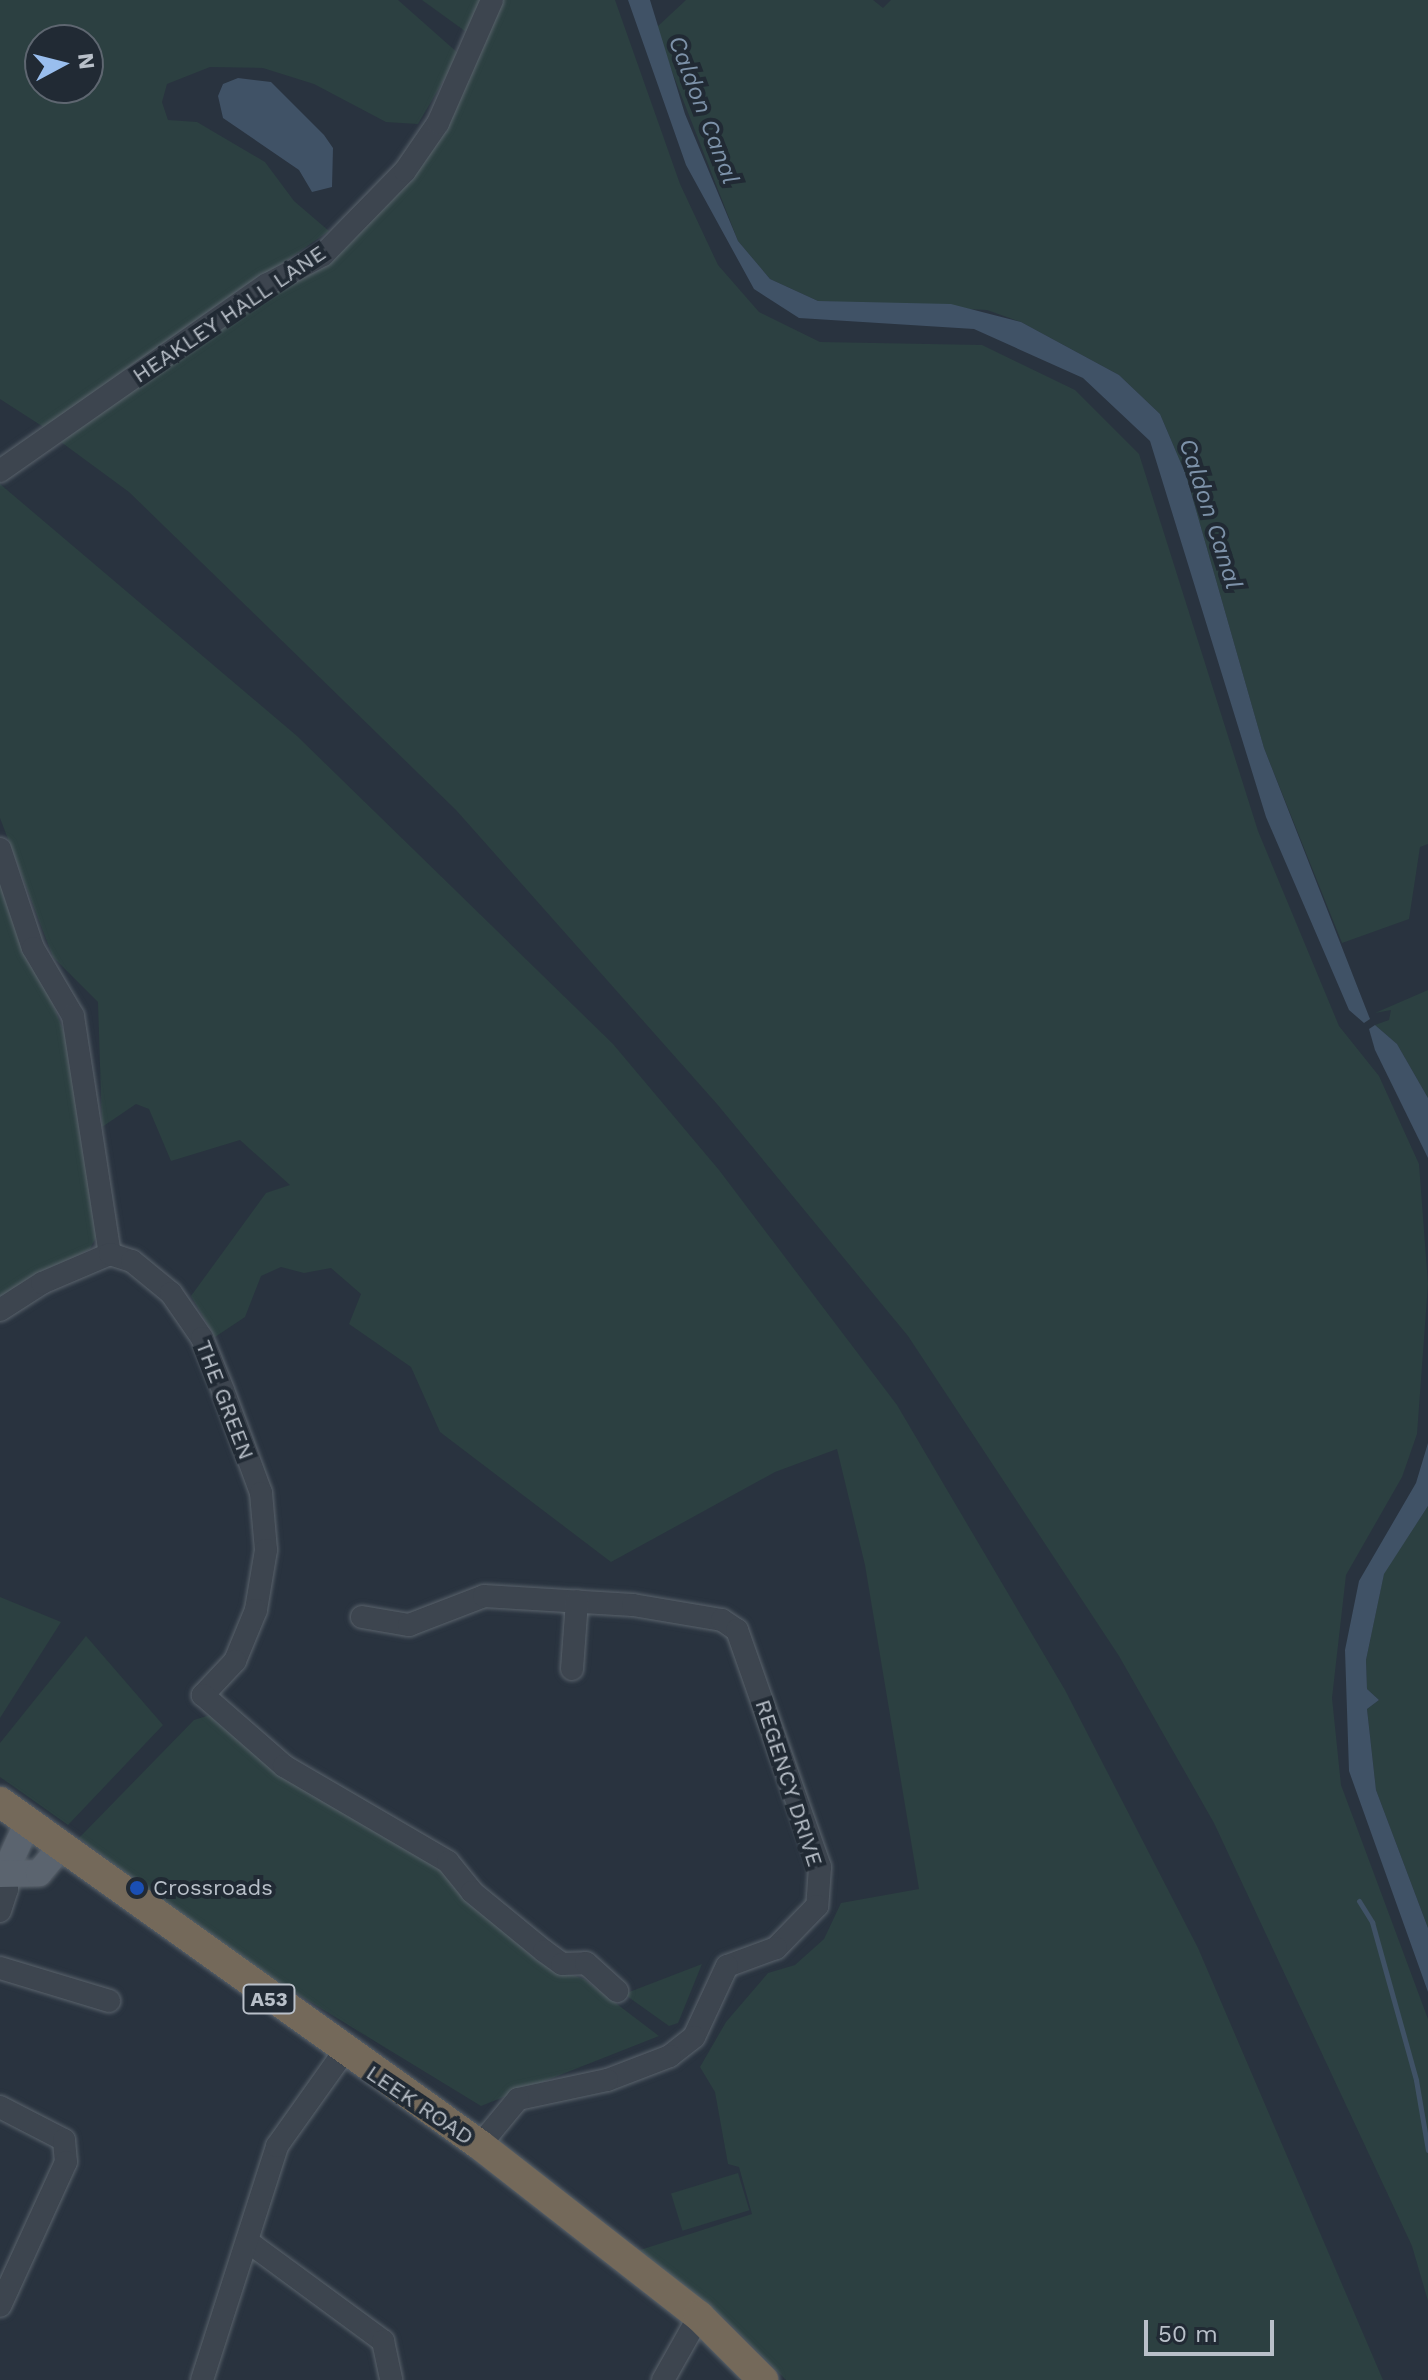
<!DOCTYPE html>
<style>
body{margin:0}
#map{position:relative;width:1428px;height:2380px;overflow:hidden;background:#29333f;font-family:"Work Sans",sans-serif}
div>[style]{position:absolute}
.green>*{inset:0;background:#2c4041;transform-origin:0 0}
.water>*{inset:0;background:#405266}
.stream>*{height:5px;margin:-2.5px;padding:0 2.5px;transform-origin:2.5px;border-radius:2.5px;background:#405266}
.roads{filter:drop-shadow(0 0 2px #5a636c) drop-shadow(0 0 2px #5a636c)}
.minor>*{height:22px;margin:-11px;padding:0 11px;transform-origin:11px;border-radius:11px;background:#3d454f}
.major>*{height:26px;margin:-13px;padding:0 13px;transform-origin:13px;border-radius:13px;background:#5b646f}
.highway>*{height:30px;margin:-15px;padding:0 15px;transform-origin:15px;border-radius:15px;background:#74695a}
.dots>*{width:22px;height:22px;translate:-50% -50%;box-sizing:border-box;border:4px solid #212a34;border-radius:50%}
span{translate:-50% -50%;white-space:nowrap;text-align:center;line-height:1.15;-webkit-text-stroke:8px #212a34;paint-order:stroke}
.shield-label span{padding:2px 6px;background:#212a34;border:2px solid;border-radius:6px;-webkit-text-stroke-width:0}
.shield-label{font-size:20px;color:#b9c0c9;font-weight:700}
.street-label{font-size:22px;color:#b9c0c9}
.poi-label{font-size:22px;color:#b9c0c9}
.left{translate:0 -50%;text-align:left}
.water-label{font-size:24px;color:#7d92a9;font-style:italic}
.north{position:absolute;left:24px;top:24px;width:80px;height:80px;box-sizing:border-box;background:#212a34;border:2px solid #5e6670;border-radius:50%;rotate:83deg;font-size:22px;font-weight:700;line-height:32px;text-align:center;color:#b9c0c9}
.north::after{content:'';display:block;margin:auto;width:28px;height:36px;background:#99beee;clip-path:polygon(50% 0,100% 100%,50% 72%,0 100%)}
.scale{position:absolute;left:1144px;top:2320px;width:130px;height:36px;box-sizing:border-box;border:4px solid #b9c0c9;border-top:0;padding-left:10px;font-size:24px;line-height:28px;white-space:nowrap;color:#b9c0c9;-webkit-text-stroke:6px #212a34;paint-order:stroke}
</style>
<div id="map">
<div class="green">
<i style="clip-path:polygon(evenodd,0 0,398px 0,459px 54px,418px 124px,386px 122px,314px 84px,263px 68px,210px 67px,167px 84px,162px 102px,168px 120px,197px 122px,265px 162px,294px 201px,329px 231px,45px 428px,0 399px,0 0,40px 40px,88px 40px,88px 88px,40px 88px,40px 40px)"></i>
<i style="clip-path:polygon(422px 0,487px 0,469px 34px)"></i>
<i style="clip-path:polygon(502px 0,615px 0,680px 184px,718px 265px,759px 312px,820px 342px,982px 345px,1075px 390px,1139px 454px,1258px 831px,1339px 1026px,1379px 1076px,1419px 1164px,1428px 1284px,1417px 1434px,1402px 1477px,1346px 1575px,1332px 1698px,1341px 1785px,1428px 2019px,1428px 2301px,1412px 2246px,1214px 1823px,1119px 1656px,908px 1336px,717px 1104px,456px 810px,129px 492px,61px 442px,396px 196px,441px 138px)"></i>
<i style="clip-path:polygon(686px 0,873px 0,883px 8px,891px 0,1428px 0,1428px 844px,1420px 847px,1409px 919px,1342px 943px,1264px 748px,1186px 475px,1160px 414px,1119px 375px,1021px 322px,987px 310px,818px 301px,770px 279px,738px 241px,664px 51px,657px 27px)"></i>
<i style="clip-path:polygon(0 484px,297px 736px,613px 1044px,719px 1170px,897px 1405px,1065px 1690px,1198px 1948px,1383px 2380px,786px 2380px,726px 2320px,634px 2252px,752px 2214px,739px 2167px,728px 2164px,715px 2092px,700px 2067px,726px 2022px,768px 1973px,795px 1965px,824px 1939px,841px 1903px,919px 1889px,865px 1565px,837px 1449px,775px 1472px,611px 1562px,440px 1432px,411px 1367px,349px 1324px,361px 1294px,331px 1268px,304px 1273px,281px 1267px,261px 1276px,245px 1317px,215px 1337px,191px 1296px,266px 1193px,290px 1185px,240px 1140px,171px 1161px,149px 1109px,136px 1104px,102px 1127px,98px 1002px,53px 957px,0 818px)"></i>
<i style="clip-path:polygon(0 872px,72px 1052px,99px 1231px,90px 1249px,0 1297px)"></i>
<i style="clip-path:polygon(1428px 990px,1428px 1098px,1397px 1044px,1375px 1025px,1389px 1020px,1391px 1010px,1375px 1013px)"></i>
<i style="clip-path:polygon(1428px 1506px,1428px 1928px,1376px 1790px,1367px 1709px,1379px 1700px,1367px 1689px,1366px 1660px,1384px 1573px)"></i>
<i style="clip-path:polygon(0 1597px,61px 1622px,0 1718px)"></i>
<i style="clip-path:polygon(86px 1636px,163px 1725px,68px 1825px,0 1777px,0 1743px)"></i>
<i style="clip-path:polygon(210px 1715px,445px 1865px,555px 1969px,584px 1979px,659px 2036px,481px 2106px,232px 1954px,79px 1838px,194px 1720px)"></i>
<i style="clip-path:polygon(702px 1964px,678px 2023px,669px 2026px,624px 1994px)"></i>
<i style="left:738px;top:2173px;width:39px;height:70px;rotate:73deg"></i>
</div>
<div class="water">
<i style="clip-path:polygon(628px 0,650px 0,685px 114px,738px 241px,770px 279px,818px 301px,951px 304px,1021px 322px,1119px 375px,1160px 414px,1186px 475px,1264px 748px,1370px 1019px,1364px 1023px,1349px 1010px,1266px 817px,1150px 441px,1083px 378px,974px 329px,799px 318px,754px 289px,686px 165px)"></i>
<i style="clip-path:polygon(238px 78px,271px 82px,324px 135px,333px 148px,332px 187px,312px 192px,299px 170px,223px 118px,218px 96px,223px 84px)"></i>
<i style="clip-path:polygon(1375px 1025px,1397px 1044px,1428px 1098px,1428px 1158px,1375px 1050px,1369px 1029px)"></i>
<i style="clip-path:polygon(1428px 1443px,1428px 1506px,1384px 1574px,1366px 1660px,1367px 1689px,1379px 1700px,1367px 1709px,1376px 1790px,1428px 1928px,1428px 1992px,1349px 1771px,1345px 1650px,1359px 1581px,1416px 1483px)"></i>
</div>
<div class="stream">
<i style="left:1359px;top:1901px;width:25px;rotate:58deg"></i>
<i style="left:1372px;top:1922px;width:164px;rotate:74.4deg"></i>
<i style="left:1416px;top:2080px;width:71px;rotate:80.3deg"></i>
</div>
<div class="roads">
<div class="minor">
<i style="left:0;top:471px;width:325px;rotate:-35deg"></i>
<i style="left:266px;top:285px;width:64px;rotate:-27.8deg"></i>
<i style="left:323px;top:255px;width:117px;rotate:-45.7deg"></i>
<i style="left:405px;top:171px;width:58px;rotate:-55.5deg"></i>
<i style="left:438px;top:123px;width:134px;rotate:-66.3deg"></i>
<i style="left:0;top:849px;width:104px;rotate:71.6deg"></i>
<i style="left:33px;top:948px;width:79px;rotate:59.5deg"></i>
<i style="left:73px;top:1016px;width:241px;rotate:81.2deg"></i>
<i style="left:0;top:1310px;width:50px;rotate:-32.7deg"></i>
<i style="left:42px;top:1283px;width:74px;rotate:-23.1deg"></i>
<i style="left:110px;top:1254px;width:23px;rotate:18deg"></i>
<i style="left:132px;top:1261px;width:50px;rotate:39.4deg"></i>
<i style="left:171px;top:1293px;width:55px;rotate:55.4deg"></i>
<i style="left:202px;top:1338px;width:56px;rotate:68deg"></i>
<i style="left:223px;top:1390px;width:110px;rotate:69.7deg"></i>
<i style="left:261px;top:1493px;width:57px;rotate:85deg"></i>
<i style="left:266px;top:1550px;width:61px;rotate:99.5deg"></i>
<i style="left:256px;top:1610px;width:55px;rotate:112.4deg"></i>
<i style="left:235px;top:1661px;width:47px;rotate:133.3deg"></i>
<i style="left:203px;top:1695px;width:108px;rotate:41.2deg"></i>
<i style="left:284px;top:1766px;width:190px;rotate:30.3deg"></i>
<i style="left:448px;top:1862px;width:38px;rotate:51deg"></i>
<i style="left:472px;top:1892px;width:93px;rotate:39.3deg"></i>
<i style="left:544px;top:1951px;width:22px;rotate:36deg"></i>
<i style="left:562px;top:1964px;width:24px;rotate:-2deg"></i>
<i style="left:586px;top:1963px;width:42px;rotate:42.1deg"></i>
<i style="left:362px;top:1617px;width:48px;rotate:9.7deg"></i>
<i style="left:409px;top:1625px;width:80px;rotate:-21.1deg"></i>
<i style="left:484px;top:1596px;width:149px;rotate:3.5deg"></i>
<i style="left:633px;top:1605px;width:90px;rotate:9.6deg"></i>
<i style="left:722px;top:1620px;width:18px;rotate:34deg"></i>
<i style="left:737px;top:1630px;width:251px;rotate:70.7deg"></i>
<i style="left:820px;top:1867px;width:39px;rotate:94deg"></i>
<i style="left:817px;top:1906px;width:59px;rotate:134.3deg"></i>
<i style="left:776px;top:1948px;width:52px;rotate:159.8deg"></i>
<i style="left:727px;top:1966px;width:78px;rotate:114.9deg"></i>
<i style="left:694px;top:2037px;width:31px;rotate:142deg"></i>
<i style="left:670px;top:2056px;width:67px;rotate:159.1deg"></i>
<i style="left:607px;top:2080px;width:91px;rotate:167.9deg"></i>
<i style="left:518px;top:2099px;width:60px;rotate:129.6deg"></i>
<i style="left:572px;top:1669px;width:68px;rotate:-85.8deg"></i>
<i style="left:0;top:1877px;width:14px;rotate:60deg"></i>
<i style="left:7px;top:1889px;width:23px;rotate:108deg"></i>
<i style="left:0;top:1968px;width:114px;rotate:16.8deg"></i>
<i style="left:0;top:2107px;width:72px;rotate:27.3deg"></i>
<i style="left:64px;top:2140px;width:22px;rotate:85deg"></i>
<i style="left:66px;top:2162px;width:158px;rotate:114.6deg"></i>
<i style="left:247px;top:2241px;width:169px;rotate:36.3deg"></i>
<i style="left:383px;top:2341px;width:40px;rotate:78deg"></i>
<i style="left:202px;top:2380px;width:246px;rotate:-72.2deg"></i>
<i style="left:277px;top:2146px;width:114px;rotate:-54.6deg"></i>
<i style="left:663px;top:2380px;width:73px;rotate:-60.6deg"></i>
</div>
<div class="major">
<i style="left:5px;top:1872px;width:55px;rotate:-65.3deg"></i>
<i style="left:0;top:1874px;width:39px;rotate:-1deg"></i>
<i style="left:39px;top:1873px;width:35px;rotate:-50deg"></i>
</div>
<div class="highway">
<i style="left:0;top:1802px;width:590px;rotate:35.55deg"></i>
<i style="left:480px;top:2145px;width:278px;rotate:38deg"></i>
<i style="left:699px;top:2316px;width:91px;rotate:45deg"></i>
</div>
</div>
<div class="dots">
<i style="left:137px;top:1888px;background:#1a4fb4"></i>
</div>
<div class="shield-label">
<span style="left:269px;top:1999px">A53</span>
</div>
<div class="street-label">
<span style="left:229px;top:314px;rotate:-34deg">HEAKLEY HALL LANE</span>
<span style="left:225px;top:1400px;rotate:69deg">THE GREEN</span>
<span style="left:789px;top:1783px;rotate:72deg">REGENCY DRIVE</span>
<span style="left:420px;top:2105px;rotate:34deg">LEEK ROAD</span>
</div>
<div class="poi-label">
<span class="left" style="left:153px;top:1888px">Crossroads</span>
</div>
<div class="water-label">
<span style="left:703px;top:110px;rotate:69deg">Caldon Canal</span>
<span style="left:1210px;top:514px;rotate:72deg">Caldon Canal</span>
</div>
<div class="north">N</div>
<div class="scale">50 m</div>
</div>
